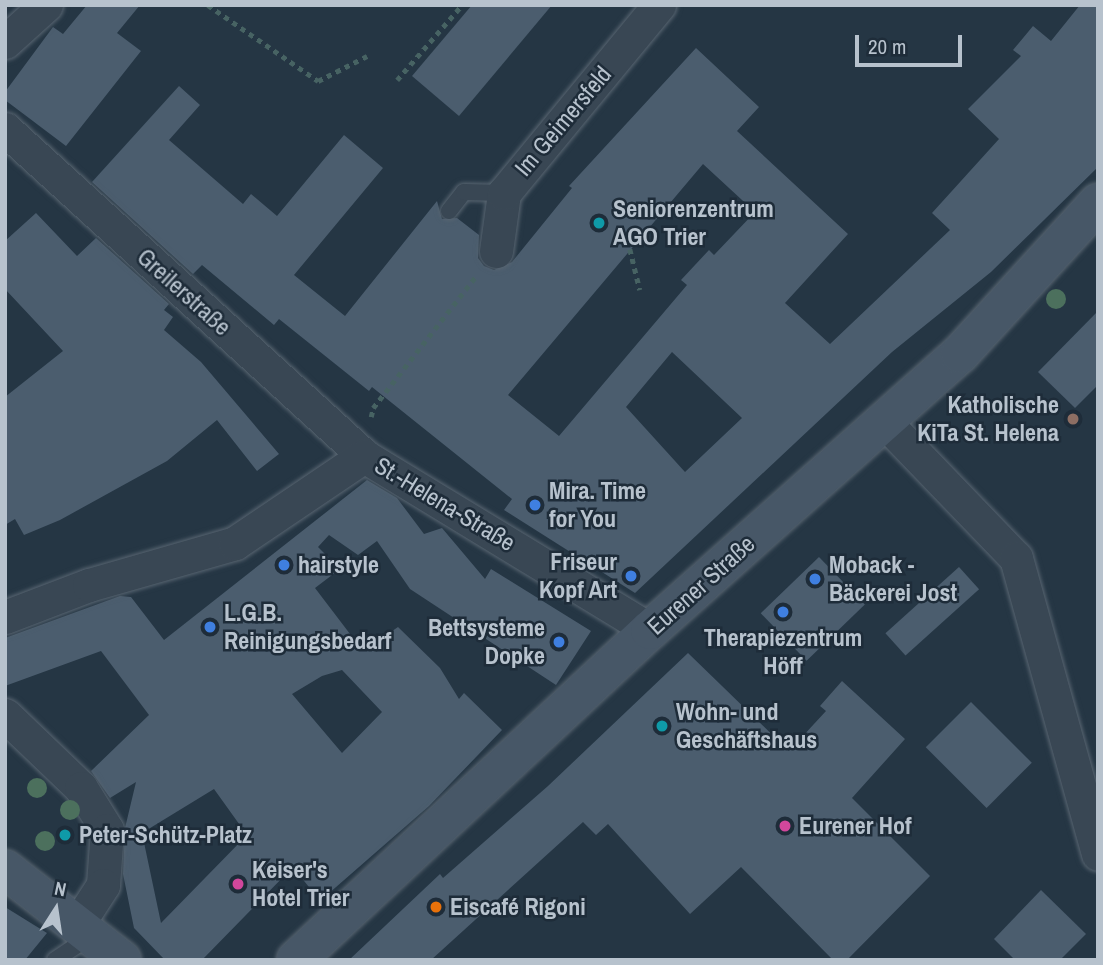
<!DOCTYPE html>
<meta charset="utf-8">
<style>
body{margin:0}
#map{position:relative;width:1103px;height:965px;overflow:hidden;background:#253644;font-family:"Archivo Narrow",sans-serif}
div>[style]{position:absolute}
.building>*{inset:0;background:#4b5d6e;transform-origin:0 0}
.path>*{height:4.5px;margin-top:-2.25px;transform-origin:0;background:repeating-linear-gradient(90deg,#476363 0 5px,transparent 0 10px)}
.roads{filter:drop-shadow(0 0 2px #586571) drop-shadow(0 0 2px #586571)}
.lane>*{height:16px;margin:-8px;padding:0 8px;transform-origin:8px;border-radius:8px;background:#394754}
.street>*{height:33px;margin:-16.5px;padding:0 16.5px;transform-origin:16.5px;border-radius:16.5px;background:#394754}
.secondary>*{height:38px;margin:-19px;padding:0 19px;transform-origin:19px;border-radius:19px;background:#475767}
.trees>*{width:20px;height:20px;margin:-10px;border-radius:50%;background:#4c705d}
.dots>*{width:19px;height:19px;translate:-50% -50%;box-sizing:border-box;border:4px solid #1e2c39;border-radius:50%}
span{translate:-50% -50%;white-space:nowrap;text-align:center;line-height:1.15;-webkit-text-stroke:5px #1e2c39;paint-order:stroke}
.street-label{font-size:24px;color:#b7c2cd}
.poi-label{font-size:24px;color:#b7c2cd;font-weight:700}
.left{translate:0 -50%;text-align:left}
.right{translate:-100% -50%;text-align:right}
.frame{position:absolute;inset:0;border:7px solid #b7c2cd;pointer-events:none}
.north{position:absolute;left:21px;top:874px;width:70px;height:70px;-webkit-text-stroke:5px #1e2c39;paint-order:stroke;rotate:12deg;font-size:19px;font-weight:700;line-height:28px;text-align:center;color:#b7c2cd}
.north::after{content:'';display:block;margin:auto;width:24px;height:32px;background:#b7c2cd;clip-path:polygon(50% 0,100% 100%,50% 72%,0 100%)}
.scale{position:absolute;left:855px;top:35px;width:107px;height:32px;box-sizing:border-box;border:4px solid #b7c2cd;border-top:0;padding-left:9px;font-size:21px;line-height:24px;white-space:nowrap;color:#b7c2cd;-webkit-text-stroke:5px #1e2c39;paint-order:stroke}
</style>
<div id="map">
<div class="building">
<i style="clip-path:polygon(87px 5px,140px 5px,117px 33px,141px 51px,66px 146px,5px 100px,5px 92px,53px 27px,63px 34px)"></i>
<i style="clip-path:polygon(472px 5px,552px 5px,459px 116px,412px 76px)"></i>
<i style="clip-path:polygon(evenodd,1080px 5px,1098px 5px,1098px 167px,991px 272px,892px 352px,635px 593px,504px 510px,512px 499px,372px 387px,369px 391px,279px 319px,274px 325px,202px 265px,193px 274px,92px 182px,179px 86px,200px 105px,169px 140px,243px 204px,251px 194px,277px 216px,344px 135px,383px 168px,294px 275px,345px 316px,437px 201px,442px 219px,457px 218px,479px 235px,478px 258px,484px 266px,494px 270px,512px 262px,572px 188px,569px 186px,696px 48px,759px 107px,737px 131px,848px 234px,785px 303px,830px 344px,950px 230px,932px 213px,999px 139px,968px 109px,1021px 56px,1013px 50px,1033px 26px,1051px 41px,1080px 5px,703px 164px,755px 212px,714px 255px,709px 250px,681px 280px,687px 285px,559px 436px,508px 395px,703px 164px,1080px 5px,672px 352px,742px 418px,685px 472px,626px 407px,672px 352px)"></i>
<i style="clip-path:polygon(36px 213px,77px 256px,96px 238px,169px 304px,164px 310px,173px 317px,164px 330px,201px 362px,279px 454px,257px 471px,217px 420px,167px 461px,60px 520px,24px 535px,15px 519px,5px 525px,5px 397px,63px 351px,5px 289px,5px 241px)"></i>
<i style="clip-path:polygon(1098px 311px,1098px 385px,1075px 408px,1038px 372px)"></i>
<i style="clip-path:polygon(evenodd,367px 480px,397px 498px,424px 534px,442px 528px,485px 579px,491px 569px,591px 631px,556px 685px,410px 589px,377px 541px,358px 555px,329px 535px,318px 547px,340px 569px,315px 588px,363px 651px,398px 627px,440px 668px,459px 699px,464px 693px,502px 730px,429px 806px,320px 901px,293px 867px,202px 960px,165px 960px,134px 928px,123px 874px,125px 828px,136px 782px,110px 798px,91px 771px,149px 715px,101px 651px,5px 686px,5px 638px,120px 596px,131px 597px,164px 640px,367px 480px,342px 670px,382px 712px,342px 753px,292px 694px,322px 676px,342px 670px,367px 480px,214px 789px,247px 835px,161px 923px,142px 833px,214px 789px)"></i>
<i style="left:819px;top:557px;width:66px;height:81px;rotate:46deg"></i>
<i style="left:959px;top:567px;width:30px;height:99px;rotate:48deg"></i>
<i style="clip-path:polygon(688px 653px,789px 751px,826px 711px,820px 706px,842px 681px,905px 739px,852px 798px,930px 876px,847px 960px,833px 960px,741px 867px,690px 914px,608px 824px,596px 835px,583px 822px,431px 960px,349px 960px,440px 874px,443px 878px,548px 786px)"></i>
<i style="left:971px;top:702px;width:86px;height:64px;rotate:45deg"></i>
<i style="clip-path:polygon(1041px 890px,1086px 934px,1060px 960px,1015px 960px,994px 939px)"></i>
<i style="clip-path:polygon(5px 907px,47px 933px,25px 960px,5px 960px)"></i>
</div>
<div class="path">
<i style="left:208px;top:5px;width:134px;rotate:34.6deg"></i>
<i style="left:318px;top:81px;width:55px;rotate:-27deg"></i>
<i style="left:397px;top:80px;width:99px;rotate:-49.1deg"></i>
<i style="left:630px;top:249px;width:42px;rotate:76.3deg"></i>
<i style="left:371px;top:417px;width:9px;rotate:-77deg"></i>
<i style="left:373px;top:408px;width:167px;rotate:-52deg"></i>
</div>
<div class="roads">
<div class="lane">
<i style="left:449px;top:211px;width:24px;rotate:-52deg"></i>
<i style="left:464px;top:192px;width:40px;rotate:1.4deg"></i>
<i style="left:55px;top:960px;width:43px;rotate:-33.7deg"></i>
</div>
<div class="street">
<i style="left:5px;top:42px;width:55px;rotate:-42.1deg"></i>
<i style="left:5px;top:129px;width:486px;rotate:42.3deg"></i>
<i style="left:364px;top:456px;width:335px;rotate:31.3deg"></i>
<i style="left:496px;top:251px;width:59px;rotate:-82.1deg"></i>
<i style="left:504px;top:193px;width:244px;rotate:-50.5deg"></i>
<i style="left:884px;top:421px;width:190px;rotate:46.1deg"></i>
<i style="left:1016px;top:558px;width:307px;rotate:74.5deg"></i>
<i style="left:5px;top:617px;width:90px;rotate:-20.9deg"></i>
<i style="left:89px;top:585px;width:152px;rotate:-16deg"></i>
<i style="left:235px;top:543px;width:156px;rotate:-34deg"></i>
<i style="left:5px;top:715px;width:105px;rotate:43.8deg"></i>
<i style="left:81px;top:788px;width:49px;rotate:58.2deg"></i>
<i style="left:107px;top:830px;width:55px;rotate:94.2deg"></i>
<i style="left:103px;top:885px;width:44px;rotate:123deg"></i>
</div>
<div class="secondary">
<i style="left:5px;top:869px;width:148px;rotate:37.9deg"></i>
<i style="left:296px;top:960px;width:484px;rotate:-43deg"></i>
<i style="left:650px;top:630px;width:415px;rotate:-41.7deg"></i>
<i style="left:960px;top:354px;width:205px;rotate:-47.6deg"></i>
</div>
</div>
<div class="trees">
<i style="left:1056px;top:299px"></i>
<i style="left:37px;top:788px"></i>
<i style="left:70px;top:810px"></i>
<i style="left:45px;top:841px"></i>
</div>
<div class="dots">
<i style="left:599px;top:223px;background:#0f9aa8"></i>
<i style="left:1073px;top:419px;background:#8d6e63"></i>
<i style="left:535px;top:505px;background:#3f7fe0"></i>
<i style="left:284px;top:565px;background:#3f7fe0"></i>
<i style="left:631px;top:576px;background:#3f7fe0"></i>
<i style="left:815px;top:579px;background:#3f7fe0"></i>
<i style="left:783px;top:612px;background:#3f7fe0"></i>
<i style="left:210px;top:627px;background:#3f7fe0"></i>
<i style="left:559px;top:642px;background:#3f7fe0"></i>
<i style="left:662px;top:726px;background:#0f9aa8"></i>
<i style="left:785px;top:826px;background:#d1479c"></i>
<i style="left:65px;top:835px;background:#0f9aa8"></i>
<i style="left:238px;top:884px;background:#d1479c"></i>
<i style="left:436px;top:907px;background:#e8710a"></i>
</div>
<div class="street-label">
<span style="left:563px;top:121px;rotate:-50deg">Im Geimersfeld</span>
<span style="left:184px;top:292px;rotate:42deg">Greilerstraße</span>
<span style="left:445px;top:504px;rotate:31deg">St.-Helena-Straße</span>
<span style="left:701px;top:585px;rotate:-42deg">Eurener Straße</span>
</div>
<div class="poi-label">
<span class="left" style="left:613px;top:223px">Seniorenzentrum<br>AGO Trier</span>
<span class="right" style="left:1059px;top:419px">Katholische<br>KiTa St. Helena</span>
<span class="left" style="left:549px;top:505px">Mira. Time<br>for You</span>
<span class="right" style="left:617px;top:576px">Friseur<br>Kopf Art</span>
<span class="left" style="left:298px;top:565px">hairstyle</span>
<span class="left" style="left:829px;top:579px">Moback -<br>Bäckerei Jost</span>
<span class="left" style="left:224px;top:627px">L.G.B.<br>Reinigungsbedarf</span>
<span class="right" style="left:545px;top:642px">Bettsysteme<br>Dopke</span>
<span style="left:783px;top:652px">Therapiezentrum<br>Höff</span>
<span class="left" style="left:676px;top:726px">Wohn- und<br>Geschäftshaus</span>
<span class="left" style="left:799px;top:826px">Eurener Hof</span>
<span class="left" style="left:79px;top:835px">Peter-Schütz-Platz</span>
<span class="left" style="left:252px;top:884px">Keiser's<br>Hotel Trier</span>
<span class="left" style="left:450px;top:907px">Eiscafé Rigoni</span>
</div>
<div class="frame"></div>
<div class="north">N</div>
<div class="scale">20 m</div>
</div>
